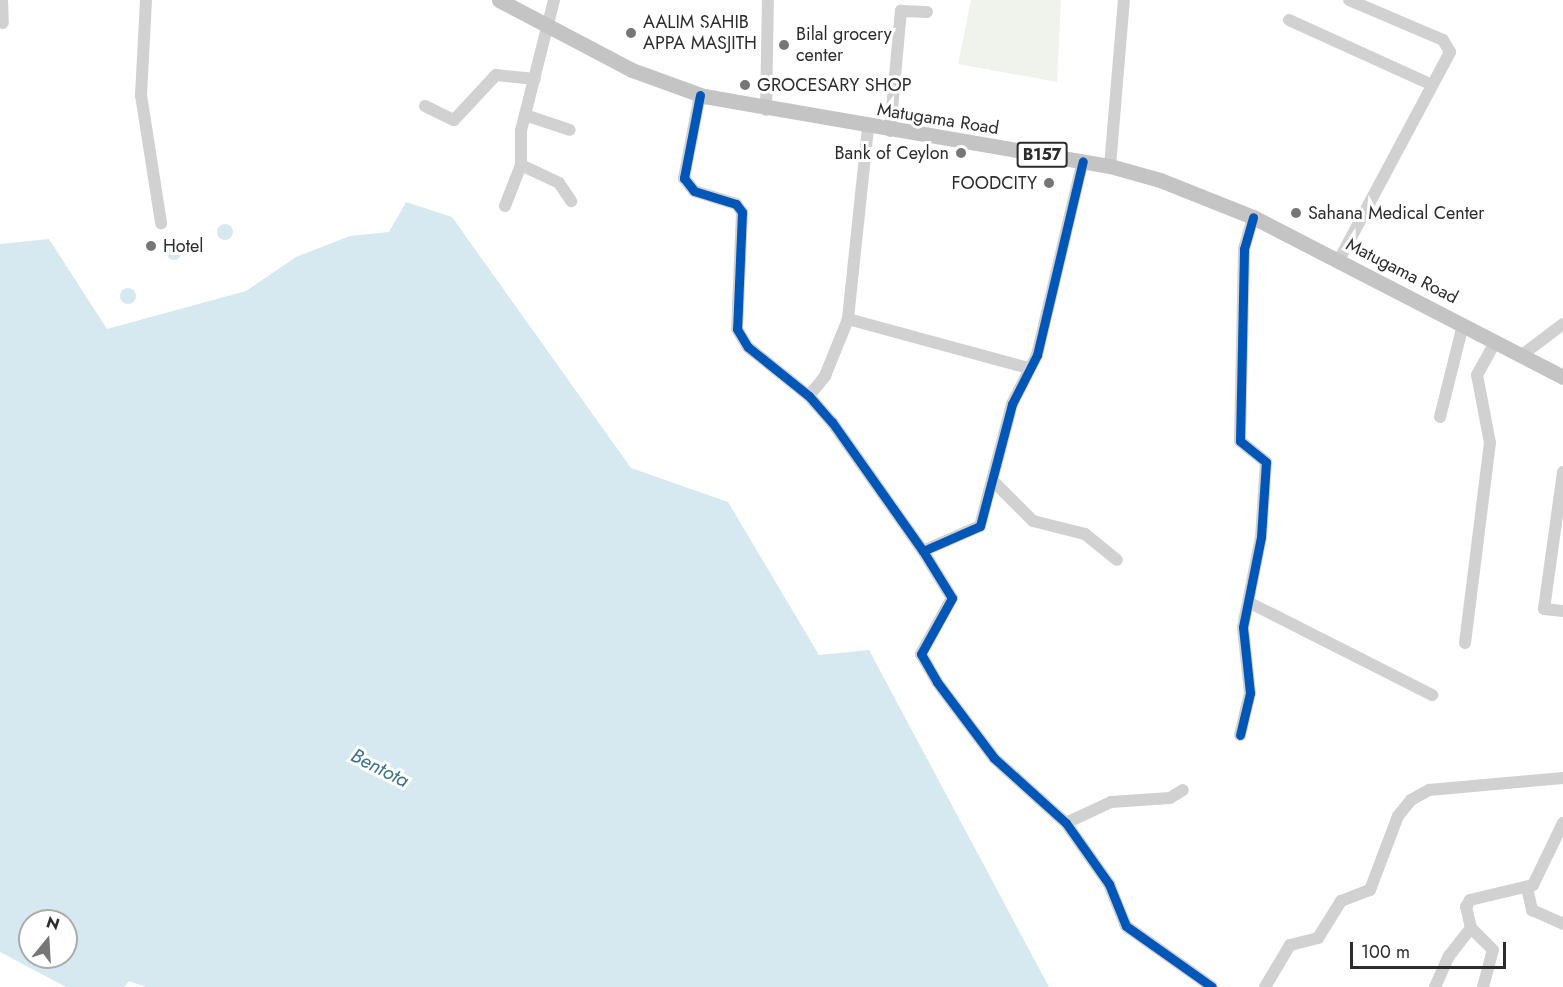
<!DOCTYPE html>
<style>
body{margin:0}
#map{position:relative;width:1563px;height:987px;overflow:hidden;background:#fff;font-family:Jost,sans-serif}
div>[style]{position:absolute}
.green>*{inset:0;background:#f0f3eb}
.water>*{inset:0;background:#d6e8f0}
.round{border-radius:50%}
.minor>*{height:12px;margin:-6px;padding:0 6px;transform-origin:6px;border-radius:6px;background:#d1d1d1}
.major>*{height:15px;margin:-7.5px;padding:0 7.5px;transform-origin:7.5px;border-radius:7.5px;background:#c4c4c4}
.cycleway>*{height:9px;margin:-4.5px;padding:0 4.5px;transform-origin:4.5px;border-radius:4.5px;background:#0057b8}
.dots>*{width:16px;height:16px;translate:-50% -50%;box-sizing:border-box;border:3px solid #fff;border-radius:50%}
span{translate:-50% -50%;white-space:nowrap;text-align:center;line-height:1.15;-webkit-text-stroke:6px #fff;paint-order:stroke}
.shield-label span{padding:2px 4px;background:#fff;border:2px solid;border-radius:4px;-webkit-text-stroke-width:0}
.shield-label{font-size:16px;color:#2c2c2c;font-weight:700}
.poi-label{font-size:18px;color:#2c2c2c}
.left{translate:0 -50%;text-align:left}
.right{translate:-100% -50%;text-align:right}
.street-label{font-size:18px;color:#2c2c2c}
.water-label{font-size:20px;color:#3b728d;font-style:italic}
.north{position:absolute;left:18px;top:909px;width:60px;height:60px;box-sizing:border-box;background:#fff;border:2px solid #ababab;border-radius:50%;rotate:18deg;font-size:16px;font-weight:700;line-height:24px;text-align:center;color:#2c2c2c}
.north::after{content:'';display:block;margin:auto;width:21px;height:27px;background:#767676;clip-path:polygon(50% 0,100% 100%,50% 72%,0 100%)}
.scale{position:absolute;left:1350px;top:942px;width:156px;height:27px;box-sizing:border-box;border:3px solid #2c2c2c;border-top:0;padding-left:8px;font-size:18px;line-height:21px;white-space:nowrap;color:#2c2c2c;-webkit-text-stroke:4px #fff;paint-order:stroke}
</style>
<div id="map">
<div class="green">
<i style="clip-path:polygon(971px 0,1061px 0,1057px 82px,958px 64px)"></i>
</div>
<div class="water">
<i style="clip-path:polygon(evenodd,406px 202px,452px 217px,631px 468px,728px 502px,819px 655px,869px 650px,1049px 987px,146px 987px,129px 981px,124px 987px,66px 987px,0 952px,0 244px,49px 239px,107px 329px,246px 291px,296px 257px,350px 236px,389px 232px,406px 202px,30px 921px,66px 921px,66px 957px,30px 957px,30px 921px)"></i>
<i class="round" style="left:217px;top:224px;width:16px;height:16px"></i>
<i class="round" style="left:167px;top:246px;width:14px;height:14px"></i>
<i class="round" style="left:120px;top:288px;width:16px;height:16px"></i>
</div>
<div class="minor">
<i style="left:2px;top:0;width:23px;rotate:88deg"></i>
<i style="left:146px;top:0;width:95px;rotate:93deg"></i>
<i style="left:141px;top:95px;width:130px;rotate:81.1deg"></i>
<i style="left:554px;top:0;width:134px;rotate:104.2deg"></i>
<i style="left:521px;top:130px;width:35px;rotate:90deg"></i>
<i style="left:521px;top:165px;width:42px;rotate:25.3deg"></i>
<i style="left:559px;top:183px;width:22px;rotate:56deg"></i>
<i style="left:1289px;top:20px;width:157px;rotate:24.4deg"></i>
<i style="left:700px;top:95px;width:85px;rotate:100.9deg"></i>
<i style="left:684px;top:178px;width:16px;rotate:52deg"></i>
<i style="left:694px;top:191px;width:44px;rotate:17.2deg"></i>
<i style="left:736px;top:204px;width:10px;rotate:53deg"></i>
<i style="left:742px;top:212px;width:117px;rotate:92.4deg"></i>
<i style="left:737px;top:329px;width:21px;rotate:59deg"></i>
<i style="left:748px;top:347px;width:78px;rotate:38.8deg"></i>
<i style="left:809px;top:396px;width:35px;rotate:49deg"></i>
<i style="left:832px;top:422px;width:158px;rotate:54.8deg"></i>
<i style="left:923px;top:551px;width:62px;rotate:-23.7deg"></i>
<i style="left:980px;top:526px;width:126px;rotate:-75.3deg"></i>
<i style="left:1012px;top:404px;width:55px;rotate:-63deg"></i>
<i style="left:1037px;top:355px;width:199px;rotate:-76.7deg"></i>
<i style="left:425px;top:106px;width:32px;rotate:26deg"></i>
<i style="left:454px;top:120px;width:62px;rotate:-47deg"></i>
<i style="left:496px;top:75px;width:39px;rotate:6deg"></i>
<i style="left:766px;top:110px;width:110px;rotate:-89deg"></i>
<i style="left:525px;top:115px;width:47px;rotate:18.4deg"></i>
<i style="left:868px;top:128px;width:192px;rotate:96deg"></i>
<i style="left:848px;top:319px;width:187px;rotate:15.2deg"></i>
<i style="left:890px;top:131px;width:121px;rotate:-84.8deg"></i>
<i style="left:901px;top:11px;width:26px;rotate:2deg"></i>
<i style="left:1110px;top:166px;width:167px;rotate:-85.2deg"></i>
<i style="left:505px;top:206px;width:44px;rotate:-68.7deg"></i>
<i style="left:1339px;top:260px;width:236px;rotate:-61.9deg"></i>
<i style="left:1450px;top:52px;width:14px;rotate:-120deg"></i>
<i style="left:1443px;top:40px;width:102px;rotate:-156.9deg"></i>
<i style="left:1522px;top:355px;width:51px;rotate:-37.1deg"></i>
<i style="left:809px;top:396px;width:26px;rotate:-51deg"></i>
<i style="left:825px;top:376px;width:61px;rotate:-68deg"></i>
<i style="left:1440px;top:417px;width:95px;rotate:-76deg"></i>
<i style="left:1563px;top:472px;width:138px;rotate:97.9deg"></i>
<i style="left:1544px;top:609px;width:19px;rotate:6deg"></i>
<i style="left:992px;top:480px;width:58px;rotate:45deg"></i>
<i style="left:1033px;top:521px;width:54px;rotate:14deg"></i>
<i style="left:1085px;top:534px;width:41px;rotate:39.1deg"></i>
<i style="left:923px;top:551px;width:55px;rotate:58.3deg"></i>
<i style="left:952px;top:598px;width:64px;rotate:119deg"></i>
<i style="left:921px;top:654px;width:32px;rotate:60deg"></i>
<i style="left:937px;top:682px;width:95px;rotate:53.1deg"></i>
<i style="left:994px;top:758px;width:97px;rotate:42.1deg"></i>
<i style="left:1066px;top:823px;width:75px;rotate:54.8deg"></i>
<i style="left:1109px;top:884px;width:45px;rotate:68deg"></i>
<i style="left:1126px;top:926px;width:105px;rotate:35.3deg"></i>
<i style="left:1252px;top:604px;width:202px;rotate:26.8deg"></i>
<i style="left:1465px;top:643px;width:202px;rotate:-82.9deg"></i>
<i style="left:1490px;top:443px;width:69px;rotate:-100.8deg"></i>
<i style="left:1477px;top:375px;width:39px;rotate:-61deg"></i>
<i style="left:1240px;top:735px;width:43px;rotate:-76.6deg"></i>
<i style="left:1250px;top:693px;width:66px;rotate:-96.1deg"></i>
<i style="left:1243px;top:627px;width:92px;rotate:-78.7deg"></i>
<i style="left:1261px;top:537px;width:75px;rotate:-86.2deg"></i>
<i style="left:1266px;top:462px;width:33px;rotate:-141deg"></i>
<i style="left:1240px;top:441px;width:192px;rotate:-88.8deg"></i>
<i style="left:1244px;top:249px;width:33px;rotate:-74deg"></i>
<i style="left:1066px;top:823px;width:50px;rotate:-25deg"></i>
<i style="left:1111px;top:802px;width:59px;rotate:-3.9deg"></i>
<i style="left:1170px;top:798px;width:15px;rotate:-32deg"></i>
<i style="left:1527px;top:888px;width:23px;rotate:77deg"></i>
<i style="left:1532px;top:910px;width:34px;rotate:24deg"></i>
<i style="left:1265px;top:987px;width:49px;rotate:-59.2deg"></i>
<i style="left:1290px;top:945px;width:29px;rotate:-14deg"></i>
<i style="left:1318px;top:938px;width:44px;rotate:-58.1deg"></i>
<i style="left:1341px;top:901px;width:31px;rotate:-21deg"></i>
<i style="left:1370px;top:890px;width:79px;rotate:-69.3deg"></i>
<i style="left:1398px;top:816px;width:21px;rotate:-51deg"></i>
<i style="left:1411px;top:800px;width:21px;rotate:-29deg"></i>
<i style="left:1429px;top:790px;width:135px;rotate:-5.1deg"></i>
<i style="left:1435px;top:987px;width:34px;rotate:-66deg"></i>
<i style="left:1449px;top:956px;width:36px;rotate:-52deg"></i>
<i style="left:1483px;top:987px;width:38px;rotate:-75deg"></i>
<i style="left:1493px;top:950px;width:31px;rotate:-135deg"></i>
<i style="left:1471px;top:928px;width:22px;rotate:-103deg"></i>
<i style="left:1466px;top:907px;width:8px;rotate:-60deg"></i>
<i style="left:1470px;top:900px;width:65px;rotate:-13.4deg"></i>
<i style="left:1533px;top:885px;width:69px;rotate:-64.2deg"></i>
</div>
<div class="major">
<i style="left:499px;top:0;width:150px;rotate:27.8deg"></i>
<i style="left:632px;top:70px;width:77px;rotate:19.9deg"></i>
<i style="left:704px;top:96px;width:412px;rotate:9.8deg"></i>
<i style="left:1110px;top:166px;width:52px;rotate:15.6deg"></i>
<i style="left:1160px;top:180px;width:100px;rotate:21.7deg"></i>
<i style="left:1253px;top:217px;width:349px;rotate:27.3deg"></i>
</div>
<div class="cycleway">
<i style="left:700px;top:95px;width:85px;rotate:100.9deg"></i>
<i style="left:684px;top:178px;width:16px;rotate:52deg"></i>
<i style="left:694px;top:191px;width:44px;rotate:17.2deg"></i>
<i style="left:736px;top:204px;width:10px;rotate:53deg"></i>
<i style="left:742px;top:212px;width:117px;rotate:92.4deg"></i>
<i style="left:737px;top:329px;width:21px;rotate:59deg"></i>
<i style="left:748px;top:347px;width:78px;rotate:38.8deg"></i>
<i style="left:809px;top:396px;width:35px;rotate:49deg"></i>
<i style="left:832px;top:422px;width:158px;rotate:54.8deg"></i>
<i style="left:923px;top:551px;width:62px;rotate:-23.7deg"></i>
<i style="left:980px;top:526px;width:126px;rotate:-75.3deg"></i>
<i style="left:1012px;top:404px;width:55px;rotate:-63deg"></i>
<i style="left:1037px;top:355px;width:199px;rotate:-76.7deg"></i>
<i style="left:923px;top:551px;width:55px;rotate:58.3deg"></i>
<i style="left:952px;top:598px;width:64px;rotate:119deg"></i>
<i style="left:921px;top:654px;width:32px;rotate:60deg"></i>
<i style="left:937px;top:682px;width:95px;rotate:53.1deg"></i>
<i style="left:994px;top:758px;width:97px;rotate:42.1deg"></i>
<i style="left:1066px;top:823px;width:75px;rotate:54.8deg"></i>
<i style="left:1109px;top:884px;width:45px;rotate:68deg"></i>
<i style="left:1126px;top:926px;width:105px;rotate:35.3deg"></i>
<i style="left:1240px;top:735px;width:43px;rotate:-76.6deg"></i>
<i style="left:1250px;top:693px;width:66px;rotate:-96.1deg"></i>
<i style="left:1243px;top:627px;width:92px;rotate:-78.7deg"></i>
<i style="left:1261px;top:537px;width:75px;rotate:-86.2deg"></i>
<i style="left:1266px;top:462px;width:33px;rotate:-141deg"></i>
<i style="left:1240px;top:441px;width:192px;rotate:-88.8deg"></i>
<i style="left:1244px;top:249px;width:33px;rotate:-74deg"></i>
</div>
<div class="dots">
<i style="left:631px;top:33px;background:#767676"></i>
<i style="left:784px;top:45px;background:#767676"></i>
<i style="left:745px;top:85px;background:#767676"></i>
<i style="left:961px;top:153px;background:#767676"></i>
<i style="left:1049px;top:183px;background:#767676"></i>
<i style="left:1296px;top:213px;background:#767676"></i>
<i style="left:151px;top:246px;background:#767676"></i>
</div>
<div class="shield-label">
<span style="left:1042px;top:155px">B157</span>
</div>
<div class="poi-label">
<span class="left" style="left:643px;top:33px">AALIM SAHIB<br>APPA MASJITH</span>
<span class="left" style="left:796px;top:45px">Bilal grocery<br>center</span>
<span class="left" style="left:757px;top:85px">GROCESARY SHOP</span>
<span class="right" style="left:949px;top:153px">Bank of Ceylon</span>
<span class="right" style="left:1037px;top:183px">FOODCITY</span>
<span class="left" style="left:1308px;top:213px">Sahana Medical Center</span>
<span class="left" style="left:163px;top:246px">Hotel</span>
</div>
<div class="street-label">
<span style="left:938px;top:119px;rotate:9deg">Matugama Road</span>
<span style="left:1402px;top:271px;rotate:27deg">Matugama Road</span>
</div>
<div class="water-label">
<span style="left:380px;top:768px;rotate:27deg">Bentota</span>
</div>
<div class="north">N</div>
<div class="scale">100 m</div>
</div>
